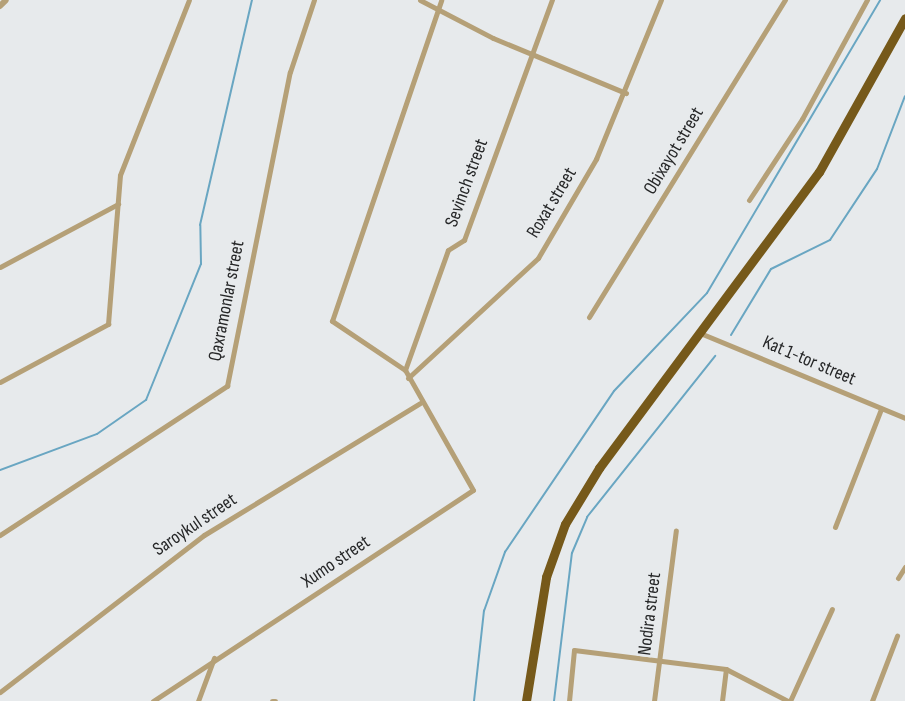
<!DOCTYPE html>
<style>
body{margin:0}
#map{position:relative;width:905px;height:701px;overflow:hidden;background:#e7eaec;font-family:"Sofia Sans Condensed",sans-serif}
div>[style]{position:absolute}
.stream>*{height:2px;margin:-1px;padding:0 1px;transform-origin:1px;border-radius:1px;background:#69a6c2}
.minor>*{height:5px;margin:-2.5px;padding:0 2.5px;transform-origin:2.5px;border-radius:2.5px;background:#b5a077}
.tertiary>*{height:6px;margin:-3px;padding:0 3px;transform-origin:3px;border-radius:3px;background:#b5a077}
.trunk>*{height:9px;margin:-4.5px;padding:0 4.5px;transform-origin:4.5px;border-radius:4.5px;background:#76591a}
span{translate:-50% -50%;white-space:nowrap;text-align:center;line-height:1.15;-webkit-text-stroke:5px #e7eaec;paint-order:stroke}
.street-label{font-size:19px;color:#262728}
</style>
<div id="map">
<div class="stream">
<i style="left:731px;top:335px;width:77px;rotate:-58.8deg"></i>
<i style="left:771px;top:269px;width:66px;rotate:-26.2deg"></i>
<i style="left:830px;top:240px;width:85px;rotate:-56.5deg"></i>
<i style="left:877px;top:169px;width:78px;rotate:-69deg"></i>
<i style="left:0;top:470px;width:103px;rotate:-20.4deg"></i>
<i style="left:97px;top:434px;width:60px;rotate:-34.8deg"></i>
<i style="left:146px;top:400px;width:147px;rotate:-68deg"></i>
<i style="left:201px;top:264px;width:39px;rotate:-91deg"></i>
<i style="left:200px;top:225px;width:231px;rotate:-77deg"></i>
<i style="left:474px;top:701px;width:91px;rotate:-83.7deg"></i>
<i style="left:484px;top:611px;width:63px;rotate:-70.4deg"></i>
<i style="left:505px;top:552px;width:194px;rotate:-55.9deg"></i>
<i style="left:614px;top:391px;width:135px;rotate:-46.5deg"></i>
<i style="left:707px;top:293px;width:340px;rotate:-59.4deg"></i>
<i style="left:554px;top:701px;width:149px;rotate:-83.1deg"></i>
<i style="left:572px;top:553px;width:39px;rotate:-67deg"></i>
<i style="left:587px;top:517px;width:206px;rotate:-51.5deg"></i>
</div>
<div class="minor">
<i style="left:420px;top:0;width:82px;rotate:27.5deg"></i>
<i style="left:493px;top:38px;width:144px;rotate:22.5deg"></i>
<i style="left:749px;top:200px;width:97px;rotate:-56.8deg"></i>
<i style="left:802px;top:119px;width:136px;rotate:-61.4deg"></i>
<i style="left:0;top:267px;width:134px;rotate:-28.1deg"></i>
<i style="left:589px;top:317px;width:373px;rotate:-58.3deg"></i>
<i style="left:700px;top:333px;width:222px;rotate:22.5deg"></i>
<i style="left:405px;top:370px;width:127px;rotate:-70.3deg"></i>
<i style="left:448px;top:250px;width:19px;rotate:-32deg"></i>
<i style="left:464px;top:240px;width:256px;rotate:-69.9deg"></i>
<i style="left:408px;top:378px;width:177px;rotate:-42.7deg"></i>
<i style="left:538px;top:258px;width:115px;rotate:-59.6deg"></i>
<i style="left:596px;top:159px;width:172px;rotate:-67.8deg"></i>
<i style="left:0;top:382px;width:123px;rotate:-28.2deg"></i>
<i style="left:108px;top:324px;width:149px;rotate:-85.4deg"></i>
<i style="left:120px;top:175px;width:188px;rotate:-68.5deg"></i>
<i style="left:835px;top:527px;width:127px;rotate:-68.7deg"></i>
<i style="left:0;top:535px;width:272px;rotate:-33.3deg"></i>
<i style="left:227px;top:386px;width:320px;rotate:-78.7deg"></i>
<i style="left:290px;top:72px;width:76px;rotate:-71.6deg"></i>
<i style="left:898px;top:578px;width:13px;rotate:-58deg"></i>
<i style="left:0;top:692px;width:257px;rotate:-37.6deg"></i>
<i style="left:204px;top:535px;width:253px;rotate:-31.4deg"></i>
<i style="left:153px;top:701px;width:383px;rotate:-33.4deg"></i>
<i style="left:473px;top:490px;width:138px;rotate:-119.5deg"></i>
<i style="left:405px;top:370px;width:88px;rotate:-146.1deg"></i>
<i style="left:332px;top:321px;width:339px;rotate:-71.2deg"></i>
<i style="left:198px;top:701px;width:46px;rotate:-69.6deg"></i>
<i style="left:272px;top:701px;width:3px"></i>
<i style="left:569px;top:701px;width:51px;rotate:-84.4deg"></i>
<i style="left:574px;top:650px;width:153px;rotate:7.1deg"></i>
<i style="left:726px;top:669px;width:70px;rotate:27.3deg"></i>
<i style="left:654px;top:701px;width:172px;rotate:-82.7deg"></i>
<i style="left:722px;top:701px;width:32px;rotate:-83deg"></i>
<i style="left:790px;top:701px;width:101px;rotate:-65.5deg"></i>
<i style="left:872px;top:701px;width:70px;rotate:-69deg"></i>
</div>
<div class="tertiary">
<i style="left:0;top:6px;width:8px;rotate:-45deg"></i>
</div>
<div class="trunk">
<i style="left:526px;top:701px;width:126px;rotate:-80.8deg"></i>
<i style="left:546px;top:577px;width:56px;rotate:-70.3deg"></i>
<i style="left:565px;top:524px;width:66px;rotate:-58.7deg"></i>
<i style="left:599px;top:468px;width:369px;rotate:-53.4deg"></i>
<i style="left:819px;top:172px;width:176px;rotate:-60.8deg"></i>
</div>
<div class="street-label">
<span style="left:674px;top:151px;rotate:-59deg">Obixayot street</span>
<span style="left:467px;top:183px;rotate:-70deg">Sevinch street</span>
<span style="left:552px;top:203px;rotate:-59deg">Roxat street</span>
<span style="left:227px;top:301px;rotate:-79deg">Qaxramonlar street</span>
<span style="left:809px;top:361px;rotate:23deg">Kat 1-tor street</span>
<span style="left:195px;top:525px;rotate:-34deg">Saroykul street</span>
<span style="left:336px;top:562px;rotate:-34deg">Xumo street</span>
<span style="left:650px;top:614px;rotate:-83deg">Nodira street</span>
</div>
</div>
